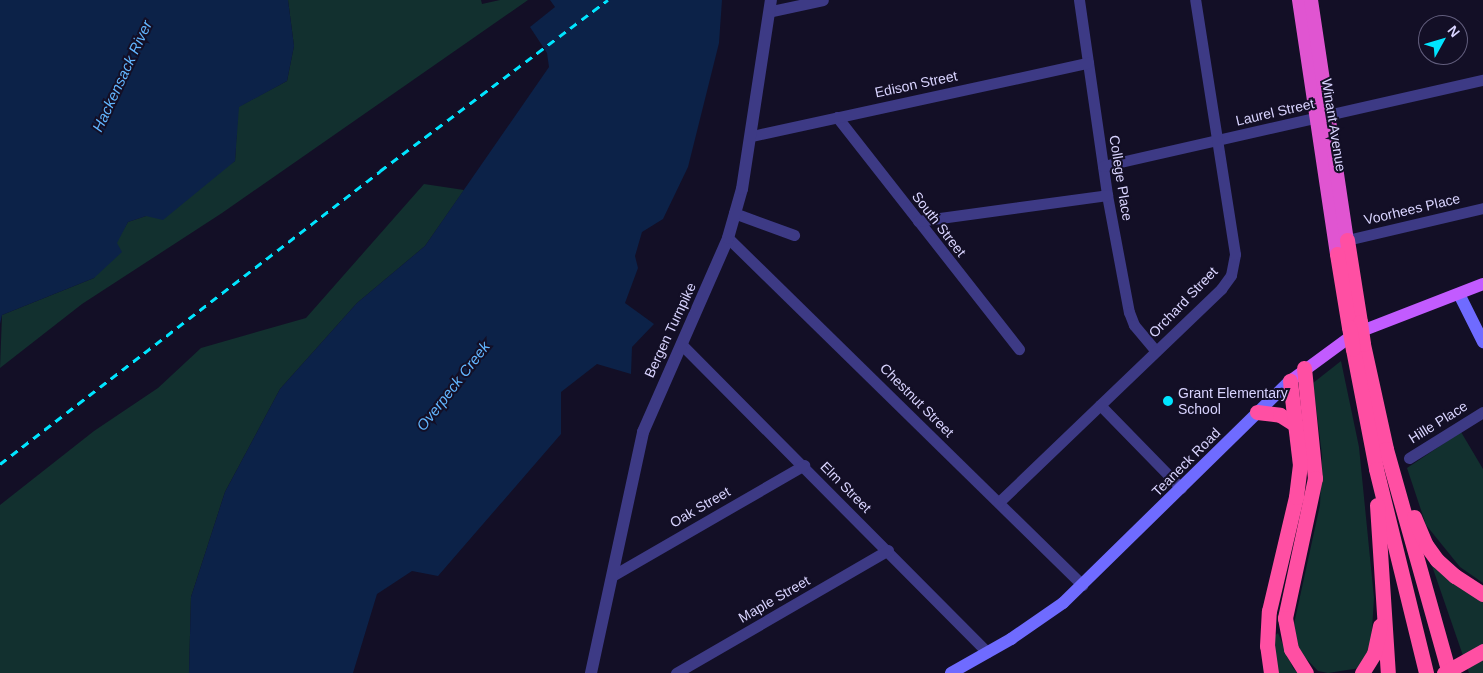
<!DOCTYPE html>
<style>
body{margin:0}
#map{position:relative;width:1483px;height:673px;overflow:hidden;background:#130f26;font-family:Arial,sans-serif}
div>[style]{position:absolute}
.green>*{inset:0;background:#12302f}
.water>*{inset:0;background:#0c2248}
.minor>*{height:11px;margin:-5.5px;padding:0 5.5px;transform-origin:5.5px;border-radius:5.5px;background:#3d3a85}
.tertiary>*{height:12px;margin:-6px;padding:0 6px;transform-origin:6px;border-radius:6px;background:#3d3a85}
.secondary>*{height:12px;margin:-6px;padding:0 6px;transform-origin:6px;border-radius:6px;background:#6f6bff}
.primary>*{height:12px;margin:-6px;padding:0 6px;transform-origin:6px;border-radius:6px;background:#c25bff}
.trunk>*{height:14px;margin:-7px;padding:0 7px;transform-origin:7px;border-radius:7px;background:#e055d1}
.motorway>*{height:15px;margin:-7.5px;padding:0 7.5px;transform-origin:7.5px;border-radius:7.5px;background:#ff4fa3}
.rail>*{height:3px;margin-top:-1.5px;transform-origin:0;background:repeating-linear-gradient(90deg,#00e5ff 0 8px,transparent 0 14px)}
.motorway-bridge>*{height:15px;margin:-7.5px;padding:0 7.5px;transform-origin:7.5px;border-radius:7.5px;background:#ff4fa3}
.dots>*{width:14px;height:14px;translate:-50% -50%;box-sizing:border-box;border:2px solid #130f26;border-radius:50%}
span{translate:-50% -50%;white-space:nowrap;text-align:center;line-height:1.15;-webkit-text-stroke:4px #130f26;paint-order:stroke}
.street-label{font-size:14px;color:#d9d4ff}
.poi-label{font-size:14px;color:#d9d4ff}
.left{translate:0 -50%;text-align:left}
.water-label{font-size:15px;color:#62b6ff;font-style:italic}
.north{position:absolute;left:1418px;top:15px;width:50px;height:50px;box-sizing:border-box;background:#130f26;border:1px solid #625e7d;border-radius:50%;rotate:51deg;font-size:14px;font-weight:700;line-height:20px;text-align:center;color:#d9d4ff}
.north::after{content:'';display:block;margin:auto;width:18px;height:22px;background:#00e5ff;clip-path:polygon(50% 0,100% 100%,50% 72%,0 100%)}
</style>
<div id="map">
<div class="green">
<i style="clip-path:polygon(288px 0,481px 0,482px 4px,500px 0,528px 0,222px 213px,82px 304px,0 368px,2px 315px,94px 278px,128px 222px,146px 216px,235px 161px,238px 107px,287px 81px,294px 46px)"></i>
<i style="clip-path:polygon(424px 184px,464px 190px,425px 246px,357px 303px,280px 389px,225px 492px,191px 597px,189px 673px,0 673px,0 505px,94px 431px,158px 388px,201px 348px,306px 318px)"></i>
<i style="clip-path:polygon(1341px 361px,1359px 447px,1374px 598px,1371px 645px,1360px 668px,1328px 673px,1318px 671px,1299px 651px,1294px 624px,1320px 505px,1322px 455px,1313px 383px)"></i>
<i style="clip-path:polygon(1461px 432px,1483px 469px,1483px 583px,1460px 567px,1426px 525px,1407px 468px)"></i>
<i style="clip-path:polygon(1431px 563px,1483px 599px,1483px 673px,1469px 673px)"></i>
<i style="clip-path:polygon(1278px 633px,1293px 668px,1298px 673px,1278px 673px,1273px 637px)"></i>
</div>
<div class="water">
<i style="clip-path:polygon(0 0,288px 0,294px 46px,287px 81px,239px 107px,235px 161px,163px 220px,146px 216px,128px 222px,117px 243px,122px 252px,94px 278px,2px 315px,0 324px)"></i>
<i style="clip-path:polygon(550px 0,722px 0,719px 43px,688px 167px,663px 219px,642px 232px,635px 256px,638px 268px,625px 303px,654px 324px,632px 347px,631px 374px,597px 364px,561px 392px,561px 434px,438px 576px,412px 571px,377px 594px,353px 673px,189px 673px,191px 597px,225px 492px,280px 389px,357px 303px,425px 246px,549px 67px,547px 53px,530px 27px,555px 7px)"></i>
</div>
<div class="minor">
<i style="left:1079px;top:0;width:197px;rotate:81.8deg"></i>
<i style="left:1107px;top:195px;width:119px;rotate:79.4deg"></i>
<i style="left:1129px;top:312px;width:14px;rotate:69deg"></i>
<i style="left:1134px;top:325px;width:34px;rotate:50deg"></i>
<i style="left:772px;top:11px;width:52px;rotate:-12.2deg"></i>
<i style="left:837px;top:117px;width:295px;rotate:51.9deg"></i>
<i style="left:752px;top:136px;width:344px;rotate:-12.3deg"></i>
<i style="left:1103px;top:166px;width:390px;rotate:-12.8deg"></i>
<i style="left:734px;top:213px;width:64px;rotate:20.1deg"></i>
<i style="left:918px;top:221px;width:191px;rotate:-7.8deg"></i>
<i style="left:728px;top:238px;width:496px;rotate:44.4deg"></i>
<i style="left:1347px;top:240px;width:140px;rotate:-13.2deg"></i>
<i style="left:682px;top:345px;width:433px;rotate:45.2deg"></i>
<i style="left:1100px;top:405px;width:116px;rotate:45.7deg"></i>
<i style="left:1409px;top:458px;width:87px;rotate:-31.9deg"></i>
<i style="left:999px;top:502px;width:308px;rotate:-43.8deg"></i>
<i style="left:1221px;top:289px;width:17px;rotate:-54deg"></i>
<i style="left:1231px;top:275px;width:21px;rotate:-79deg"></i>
<i style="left:1235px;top:254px;width:257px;rotate:-98.9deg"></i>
<i style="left:612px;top:576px;width:222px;rotate:-30deg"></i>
<i style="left:676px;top:673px;width:245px;rotate:-30.1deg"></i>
</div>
<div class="tertiary">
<i style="left:591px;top:673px;width:247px;rotate:-77.8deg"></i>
<i style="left:643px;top:432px;width:212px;rotate:-66.3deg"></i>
<i style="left:728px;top:238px;width:51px;rotate:-74.1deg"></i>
<i style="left:742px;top:189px;width:191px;rotate:-81.3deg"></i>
</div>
<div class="secondary">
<i style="left:1459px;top:294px;width:54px;rotate:63.4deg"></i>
<i style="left:951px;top:673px;width:69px;rotate:-29.5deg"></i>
<i style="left:1011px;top:639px;width:63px;rotate:-34.7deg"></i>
<i style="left:1063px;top:603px;width:318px;rotate:-44.4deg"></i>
</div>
<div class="primary">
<i style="left:1290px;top:381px;width:79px;rotate:-36.3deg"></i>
<i style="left:1354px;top:334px;width:138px;rotate:-21.2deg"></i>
</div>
<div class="trunk">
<i style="left:1299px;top:0;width:257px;rotate:81.5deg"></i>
<i style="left:1311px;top:0;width:243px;rotate:81.5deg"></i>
</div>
<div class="motorway">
<i style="left:1347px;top:240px;width:83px;rotate:81deg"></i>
<i style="left:1337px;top:254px;width:74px;rotate:80.7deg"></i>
<i style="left:1363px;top:344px;width:107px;rotate:77.6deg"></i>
<i style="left:1386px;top:449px;width:233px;rotate:74.3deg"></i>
<i style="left:1353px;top:349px;width:122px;rotate:79.1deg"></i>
<i style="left:1376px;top:469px;width:210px;rotate:76.2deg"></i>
<i style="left:1304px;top:368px;width:111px;rotate:84.3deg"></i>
<i style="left:1315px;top:478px;width:143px;rotate:102.1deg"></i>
<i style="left:1285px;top:618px;width:32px;rotate:79deg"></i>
<i style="left:1291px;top:649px;width:28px;rotate:58deg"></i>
<i style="left:1257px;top:412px;width:23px;rotate:7deg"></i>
<i style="left:1280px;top:415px;width:19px;rotate:32deg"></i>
<i style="left:1377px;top:505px;width:168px;rotate:86.3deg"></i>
<i style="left:1414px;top:517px;width:30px;rotate:67deg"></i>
<i style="left:1426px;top:545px;width:19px;rotate:54deg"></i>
<i style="left:1437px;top:560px;width:24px;rotate:42deg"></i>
<i style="left:1455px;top:576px;width:33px;rotate:33deg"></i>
<i style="left:1271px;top:673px;width:27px;rotate:-98deg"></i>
<i style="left:1267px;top:646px;width:35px;rotate:-87deg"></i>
<i style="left:1269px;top:611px;width:117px;rotate:-76.7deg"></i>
<i style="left:1296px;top:497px;width:32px;rotate:-83deg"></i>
<i style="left:1300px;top:465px;width:85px;rotate:-96.8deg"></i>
<i style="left:1362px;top:673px;width:22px;rotate:-58deg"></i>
<i style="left:1374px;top:654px;width:29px;rotate:-78deg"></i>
</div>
<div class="rail">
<i style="left:0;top:464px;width:480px;rotate:-37.6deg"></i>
<i style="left:380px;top:171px;width:285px;rotate:-36.9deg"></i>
</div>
<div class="motorway-bridge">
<i style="left:1360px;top:322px;width:22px;rotate:82deg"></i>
<i style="left:1349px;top:327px;width:22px;rotate:80deg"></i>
<i style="left:1444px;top:673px;width:45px;rotate:-29.4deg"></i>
</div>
<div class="dots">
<i style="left:1168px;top:401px;background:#00e5ff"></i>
</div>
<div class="street-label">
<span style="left:916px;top:84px;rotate:-12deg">Edison Street</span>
<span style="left:1275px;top:112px;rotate:-13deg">Laurel Street</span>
<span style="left:1334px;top:125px;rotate:81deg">Winant Avenue</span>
<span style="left:1121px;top:178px;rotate:81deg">College Place</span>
<span style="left:1412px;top:209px;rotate:-13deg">Voorhees Place</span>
<span style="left:939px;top:224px;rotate:52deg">South Street</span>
<span style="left:1183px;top:302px;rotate:-46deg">Orchard Street</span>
<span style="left:670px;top:330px;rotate:-65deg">Bergen Turnpike</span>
<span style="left:917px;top:400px;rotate:45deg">Chestnut Street</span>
<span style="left:1438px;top:422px;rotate:-32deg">Hille Place</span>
<span style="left:1186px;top:462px;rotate:-45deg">Teaneck Road</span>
<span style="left:846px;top:487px;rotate:45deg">Elm Street</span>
<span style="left:700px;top:507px;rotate:-30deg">Oak Street</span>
<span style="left:774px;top:599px;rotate:-30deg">Maple Street</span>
</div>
<div class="poi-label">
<span class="left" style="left:1178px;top:401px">Grant Elementary<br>School</span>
</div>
<div class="water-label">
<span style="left:122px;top:76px;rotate:-65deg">Hackensack River</span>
<span style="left:453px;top:386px;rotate:-52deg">Overpeck Creek</span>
</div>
<div class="north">N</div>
</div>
